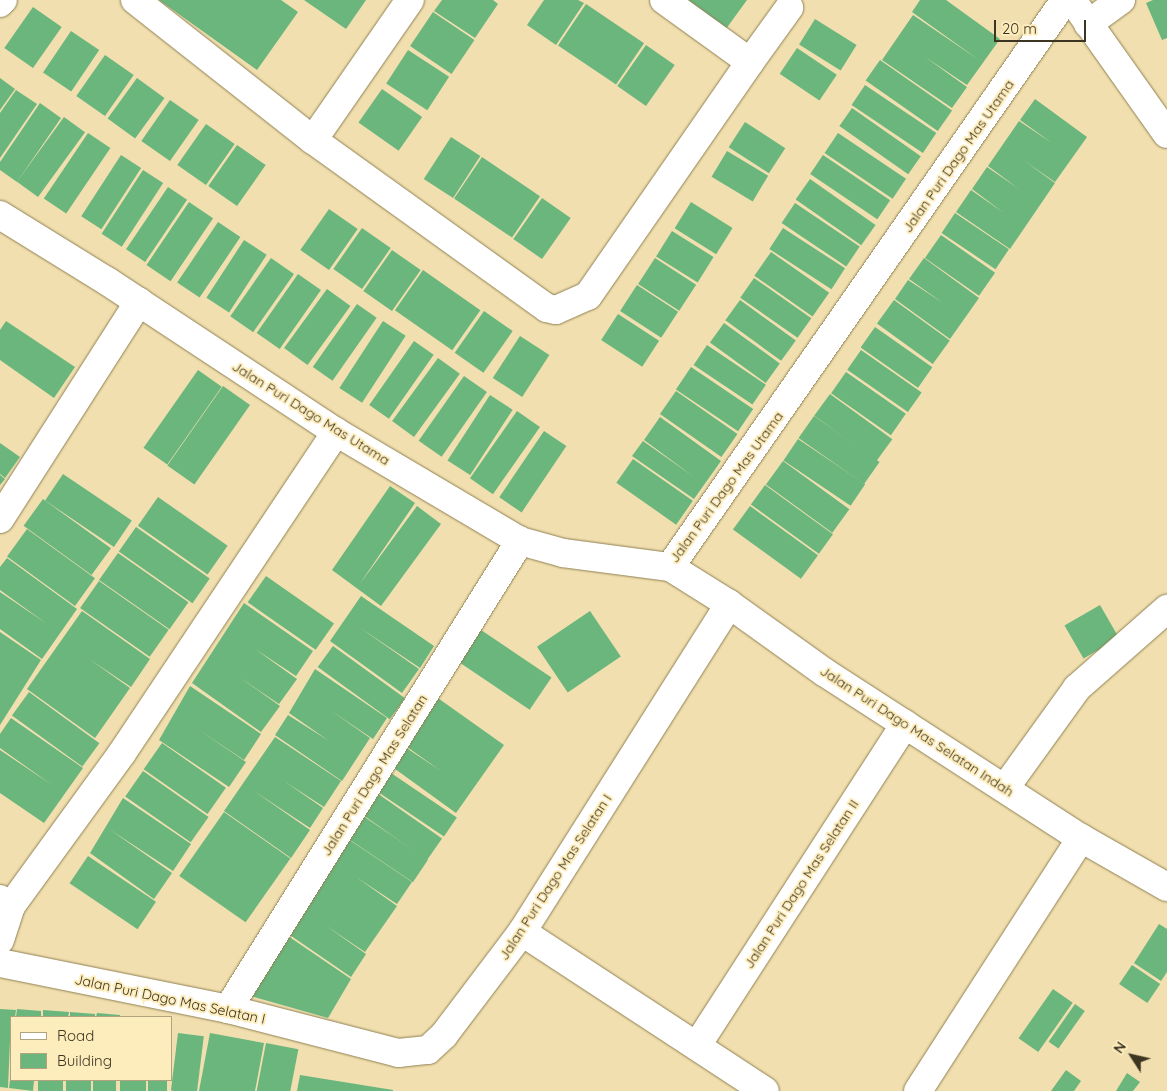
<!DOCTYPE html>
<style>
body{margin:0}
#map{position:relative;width:1167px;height:1091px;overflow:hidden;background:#f1dfaf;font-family:Quicksand,sans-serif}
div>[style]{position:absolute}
.building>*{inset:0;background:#6ab67d;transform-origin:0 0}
.roads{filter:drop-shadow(0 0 1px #908053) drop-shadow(0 0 1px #908053)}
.minor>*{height:28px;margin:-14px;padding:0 14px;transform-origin:14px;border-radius:14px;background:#fff}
span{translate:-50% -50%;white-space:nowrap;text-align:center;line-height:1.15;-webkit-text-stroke:4px #feedbc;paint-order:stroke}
.street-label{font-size:14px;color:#3c3522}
.legend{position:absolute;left:10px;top:1016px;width:162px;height:65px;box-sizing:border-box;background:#feedbc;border:1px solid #b0a37e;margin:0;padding:6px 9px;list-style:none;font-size:15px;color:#3c3522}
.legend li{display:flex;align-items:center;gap:10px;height:25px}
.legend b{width:25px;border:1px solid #b0a37e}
.north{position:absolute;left:1107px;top:1031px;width:50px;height:50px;-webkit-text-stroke:4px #feedbc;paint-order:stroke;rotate:305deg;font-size:14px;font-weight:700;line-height:20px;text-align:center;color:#3c3522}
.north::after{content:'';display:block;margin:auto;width:18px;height:22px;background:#3c3522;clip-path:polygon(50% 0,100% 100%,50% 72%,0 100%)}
.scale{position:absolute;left:994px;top:20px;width:92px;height:22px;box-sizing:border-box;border:2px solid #3c3522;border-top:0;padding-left:6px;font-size:15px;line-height:18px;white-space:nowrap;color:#3c3522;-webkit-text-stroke:4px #feedbc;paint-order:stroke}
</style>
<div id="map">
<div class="building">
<i style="clip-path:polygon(159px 0,281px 0,298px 12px,257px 70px)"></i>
<i style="clip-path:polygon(304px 0,366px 0,346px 29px)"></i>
<i style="clip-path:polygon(442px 0,493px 0,498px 4px,475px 38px,434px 11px)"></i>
<i style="clip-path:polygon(544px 0,578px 0,584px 3px,556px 45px,527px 25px)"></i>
<i style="clip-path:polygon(677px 0,747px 0,723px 33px)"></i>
<i style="clip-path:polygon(920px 0,946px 0,1000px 39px,967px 85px,925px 57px,967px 87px,952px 108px,882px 60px,913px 15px,979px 60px,912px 12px)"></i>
<i style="clip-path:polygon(1153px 0,1167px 0,1167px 38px,1162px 40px,1146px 3px)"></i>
<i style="left:586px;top:4px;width:70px;height:50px;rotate:34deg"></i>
<i style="left:33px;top:7px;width:35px;height:50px;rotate:35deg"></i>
<i style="left:433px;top:12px;width:50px;height:41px;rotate:34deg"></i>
<i style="left:815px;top:19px;width:49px;height:30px;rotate:32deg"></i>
<i style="left:71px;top:31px;width:34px;height:50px;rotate:34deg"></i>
<i style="left:646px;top:45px;width:35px;height:50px;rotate:35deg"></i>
<i style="left:797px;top:48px;width:48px;height:31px;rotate:34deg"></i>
<i style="left:408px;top:50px;width:49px;height:40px;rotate:33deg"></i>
<i style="left:105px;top:55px;width:35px;height:50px;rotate:35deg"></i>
<i style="left:880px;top:60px;width:88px;height:25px;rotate:35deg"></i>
<i style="clip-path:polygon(0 78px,15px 89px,0 110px)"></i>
<i style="left:137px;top:78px;width:34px;height:50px;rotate:36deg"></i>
<i style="left:865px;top:85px;width:86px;height:24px;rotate:34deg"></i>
<i style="left:382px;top:89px;width:49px;height:41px;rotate:35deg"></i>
<i style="clip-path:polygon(16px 90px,37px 104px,0 158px,0 113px)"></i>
<i style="clip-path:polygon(1035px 99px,1087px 137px,1055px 182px,1023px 160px,1055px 183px,1010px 249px,956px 212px,971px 190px,1004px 213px,972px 189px,987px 167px,1019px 189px,988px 166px,1019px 121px,1052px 143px,1020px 120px)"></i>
<i style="left:170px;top:100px;width:35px;height:50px;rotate:35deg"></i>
<i style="clip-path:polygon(40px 103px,61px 118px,17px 182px,0 170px,0 162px)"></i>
<i style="left:852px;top:108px;width:84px;height:22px;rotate:35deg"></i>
<i style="left:64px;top:117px;width:26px;height:80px;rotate:36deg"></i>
<i style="left:745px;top:122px;width:48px;height:30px;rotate:33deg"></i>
<i style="left:206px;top:124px;width:35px;height:50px;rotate:35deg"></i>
<i style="left:88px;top:133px;width:27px;height:79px;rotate:34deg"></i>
<i style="left:838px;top:133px;width:82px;height:24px;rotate:34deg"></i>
<i style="left:451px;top:137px;width:35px;height:50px;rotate:33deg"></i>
<i style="left:237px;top:145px;width:35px;height:50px;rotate:35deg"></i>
<i style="left:727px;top:151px;width:48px;height:30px;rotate:31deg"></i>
<i style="left:121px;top:155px;width:24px;height:73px;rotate:33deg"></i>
<i style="left:823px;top:155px;width:81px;height:23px;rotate:34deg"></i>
<i style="left:482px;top:157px;width:70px;height:50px;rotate:34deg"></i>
<i style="left:143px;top:170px;width:24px;height:76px;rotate:33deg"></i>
<i style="left:810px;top:179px;width:80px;height:25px;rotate:35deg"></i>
<i style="left:168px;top:187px;width:23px;height:75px;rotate:34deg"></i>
<i style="left:542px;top:198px;width:35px;height:50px;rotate:35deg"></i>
<i style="left:189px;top:202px;width:29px;height:76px;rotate:34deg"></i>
<i style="left:691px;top:202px;width:49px;height:31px;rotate:32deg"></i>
<i style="left:795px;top:203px;width:78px;height:24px;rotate:34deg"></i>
<i style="left:329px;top:209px;width:35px;height:50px;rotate:35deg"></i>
<i style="left:955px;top:213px;width:65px;height:24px;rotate:34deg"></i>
<i style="left:218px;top:222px;width:27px;height:73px;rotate:34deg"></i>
<i style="left:362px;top:228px;width:35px;height:50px;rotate:35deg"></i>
<i style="left:783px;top:228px;width:74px;height:25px;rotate:33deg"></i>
<i style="left:672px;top:231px;width:49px;height:30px;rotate:32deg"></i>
<i style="left:941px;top:235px;width:66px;height:28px;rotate:35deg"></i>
<i style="left:244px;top:240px;width:27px;height:69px;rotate:33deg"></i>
<i style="left:392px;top:250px;width:35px;height:50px;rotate:35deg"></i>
<i style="left:771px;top:252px;width:71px;height:29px;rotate:35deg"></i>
<i style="left:271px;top:258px;width:28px;height:71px;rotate:35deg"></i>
<i style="left:655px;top:258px;width:49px;height:31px;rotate:33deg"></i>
<i style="clip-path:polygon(924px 258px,979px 298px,950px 339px,895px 299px,908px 280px,943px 303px,909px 279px)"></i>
<i style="left:423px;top:270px;width:70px;height:49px;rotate:35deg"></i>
<i style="left:298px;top:274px;width:28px;height:72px;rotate:35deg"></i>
<i style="left:754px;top:278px;width:70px;height:24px;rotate:35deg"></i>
<i style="left:637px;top:285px;width:49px;height:31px;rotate:33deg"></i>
<i style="left:327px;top:289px;width:29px;height:73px;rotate:36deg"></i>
<i style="left:740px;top:300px;width:69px;height:25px;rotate:36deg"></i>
<i style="left:894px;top:300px;width:69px;height:29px;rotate:36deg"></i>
<i style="left:357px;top:304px;width:24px;height:77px;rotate:35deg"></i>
<i style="left:484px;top:311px;width:35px;height:51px;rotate:35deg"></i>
<i style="left:618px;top:314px;width:49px;height:31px;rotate:33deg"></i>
<i style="clip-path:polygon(6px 321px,75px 367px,54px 398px,0 360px,0 330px)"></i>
<i style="left:383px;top:321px;width:27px;height:80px;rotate:33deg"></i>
<i style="left:724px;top:323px;width:69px;height:24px;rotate:36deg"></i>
<i style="left:875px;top:327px;width:70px;height:25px;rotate:35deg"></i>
<i style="left:520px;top:336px;width:35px;height:50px;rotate:33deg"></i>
<i style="left:414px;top:341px;width:24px;height:78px;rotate:35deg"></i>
<i style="left:707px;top:345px;width:71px;height:24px;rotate:34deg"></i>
<i style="left:861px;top:350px;width:74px;height:24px;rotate:35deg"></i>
<i style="left:438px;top:358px;width:27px;height:78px;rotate:36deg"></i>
<i style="left:691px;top:367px;width:75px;height:27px;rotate:34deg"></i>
<i style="left:198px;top:370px;width:29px;height:95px;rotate:35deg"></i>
<i style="left:846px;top:372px;width:73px;height:26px;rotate:35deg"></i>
<i style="left:464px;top:376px;width:28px;height:79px;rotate:35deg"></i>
<i style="left:223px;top:386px;width:33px;height:97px;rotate:35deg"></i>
<i style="left:676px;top:391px;width:75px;height:28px;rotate:35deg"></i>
<i style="left:830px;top:394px;width:77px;height:27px;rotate:36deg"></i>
<i style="left:490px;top:395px;width:27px;height:78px;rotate:33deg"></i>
<i style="left:517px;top:411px;width:28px;height:82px;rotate:35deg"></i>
<i style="left:814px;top:416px;width:80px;height:27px;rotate:35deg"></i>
<i style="clip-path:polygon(660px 417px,721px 461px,694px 499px,632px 456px,643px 441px,694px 477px,644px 440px)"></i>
<i style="left:544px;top:431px;width:27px;height:80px;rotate:34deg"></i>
<i style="left:798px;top:439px;width:81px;height:26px;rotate:34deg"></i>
<i style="clip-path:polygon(0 443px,20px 457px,5px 478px,0 474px)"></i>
<i style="left:633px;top:459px;width:73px;height:29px;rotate:35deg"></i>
<i style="left:783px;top:461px;width:82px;height:29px;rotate:36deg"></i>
<i style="left:63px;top:474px;width:83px;height:32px;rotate:34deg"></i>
<i style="clip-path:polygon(0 475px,5px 479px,0 485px)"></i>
<i style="left:765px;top:485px;width:84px;height:24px;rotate:36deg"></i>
<i style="clip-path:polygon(390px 486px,415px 503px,359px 585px,417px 506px,441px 524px,381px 606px,332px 570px)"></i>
<i style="left:158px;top:497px;width:85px;height:35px;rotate:35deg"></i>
<i style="left:43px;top:499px;width:84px;height:33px;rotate:36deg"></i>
<i style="left:750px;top:506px;width:84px;height:29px;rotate:36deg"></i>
<i style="left:136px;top:527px;width:90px;height:30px;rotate:35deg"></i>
<i style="left:27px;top:529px;width:84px;height:34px;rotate:36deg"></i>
<i style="left:118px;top:553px;width:86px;height:33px;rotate:35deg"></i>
<i style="clip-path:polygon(7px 558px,77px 609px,42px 659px,0 629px,0 592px,47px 624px,0 590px,0 567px)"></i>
<i style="left:266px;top:576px;width:83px;height:32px;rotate:35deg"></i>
<i style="left:99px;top:581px;width:85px;height:33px;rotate:35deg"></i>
<i style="clip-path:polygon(361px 596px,434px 646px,420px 668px,359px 627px,419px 669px,402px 693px,330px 641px)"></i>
<i style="clip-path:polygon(244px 603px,313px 651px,296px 676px,255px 649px,297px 679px,279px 704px,239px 677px,280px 706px,261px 732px,192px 683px)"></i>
<i style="left:1100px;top:605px;width:38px;height:41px;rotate:60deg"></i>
<i style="clip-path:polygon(82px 611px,150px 659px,131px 687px,89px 659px,130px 688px,95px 738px,27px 689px)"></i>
<i style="left:590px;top:611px;width:55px;height:64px;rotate:56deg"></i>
<i style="left:481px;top:630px;width:85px;height:39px;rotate:34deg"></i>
<i style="clip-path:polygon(0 632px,41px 660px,0 725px)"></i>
<i style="left:333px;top:646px;width:89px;height:26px;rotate:36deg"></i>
<i style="clip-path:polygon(315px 669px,387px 718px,373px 739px,330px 710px,370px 738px,342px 781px,275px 735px,288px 715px,329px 741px,289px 713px)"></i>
<i style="clip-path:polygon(190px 686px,261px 734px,244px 760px,196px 728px,246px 762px,229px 787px,159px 740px)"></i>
<i style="left:29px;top:692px;width:87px;height:29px;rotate:36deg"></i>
<i style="clip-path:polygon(435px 696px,504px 745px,456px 813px,391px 766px,405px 747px,441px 771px,403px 744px)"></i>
<i style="clip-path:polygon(11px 718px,83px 768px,44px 823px,0 793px,0 750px,52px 785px,0 748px,0 734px)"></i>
<i style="clip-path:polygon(275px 737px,341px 781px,324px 807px,284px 781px,323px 808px,310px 828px,254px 791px,310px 830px,291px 858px,224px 811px)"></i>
<i style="left:162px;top:743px;width:78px;height:32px;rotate:35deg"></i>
<i style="left:143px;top:771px;width:80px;height:31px;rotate:35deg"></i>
<i style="left:388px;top:771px;width:83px;height:23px;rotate:34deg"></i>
<i style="left:374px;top:791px;width:83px;height:26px;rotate:35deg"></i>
<i style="clip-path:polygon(123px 798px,191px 844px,173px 871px,109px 829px,172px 873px,154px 899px,90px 853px)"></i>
<i style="left:224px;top:812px;width:81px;height:78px;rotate:35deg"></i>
<i style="left:360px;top:814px;width:82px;height:27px;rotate:34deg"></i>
<i style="clip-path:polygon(345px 837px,412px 882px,397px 904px,356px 877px,397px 906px,365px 952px,325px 925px,366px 954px,351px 977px,284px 931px)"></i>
<i style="left:88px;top:856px;width:82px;height:33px;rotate:34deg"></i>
<i style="clip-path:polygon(1159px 924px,1167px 929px,1167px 972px,1161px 981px,1134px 963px)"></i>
<i style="clip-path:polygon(285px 934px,351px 979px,328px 1018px,247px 995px)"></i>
<i style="left:1132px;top:965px;width:34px;height:23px;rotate:34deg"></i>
<i style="left:1053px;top:989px;width:24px;height:60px;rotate:35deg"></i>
<i style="left:1075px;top:1004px;width:12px;height:46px;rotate:35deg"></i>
<i style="clip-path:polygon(0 1009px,16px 1010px,15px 1017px,11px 1017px,8px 1088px,0 1087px)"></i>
<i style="clip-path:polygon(17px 1009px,41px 1011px,41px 1017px,16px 1017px)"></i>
<i style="clip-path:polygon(43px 1010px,69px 1012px,68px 1017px,43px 1017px)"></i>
<i style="clip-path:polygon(70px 1012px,95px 1014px,95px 1017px,70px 1017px)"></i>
<i style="clip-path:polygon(97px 1013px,120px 1015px,120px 1017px,96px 1017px)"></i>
<i style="left:178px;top:1033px;width:26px;height:58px;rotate:7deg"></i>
<i style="clip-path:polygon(210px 1033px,264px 1043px,255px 1091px,199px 1091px)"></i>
<i style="left:266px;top:1043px;width:33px;height:49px;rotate:11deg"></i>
<i style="clip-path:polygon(1066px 1070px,1081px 1081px,1074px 1091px,1051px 1091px)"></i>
<i style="clip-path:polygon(1127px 1073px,1140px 1082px,1133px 1091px,1116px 1091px)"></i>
<i style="clip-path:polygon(300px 1075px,393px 1090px,393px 1091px,297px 1091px)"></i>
<i style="clip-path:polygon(10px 1080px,34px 1080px,33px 1091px,9px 1088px)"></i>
<i style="left:38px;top:1080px;width:25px;height:11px"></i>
<i style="left:66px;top:1080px;width:25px;height:11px"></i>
<i style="left:93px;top:1080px;width:23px;height:11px"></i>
<i style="left:120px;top:1080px;width:26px;height:11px"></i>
<i style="left:148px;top:1080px;width:19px;height:11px"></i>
</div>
<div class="roads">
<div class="minor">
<i style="left:135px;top:0;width:226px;rotate:38.2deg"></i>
<i style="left:313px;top:140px;width:288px;rotate:35.7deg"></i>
<i style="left:547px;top:308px;width:9px;rotate:13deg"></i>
<i style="left:556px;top:310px;width:35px;rotate:-24deg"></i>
<i style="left:588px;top:296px;width:285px;rotate:-55.3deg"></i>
<i style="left:750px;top:62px;width:106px;rotate:-144.2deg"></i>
<i style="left:1072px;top:0;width:164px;rotate:54.7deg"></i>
<i style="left:0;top:3px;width:4px;rotate:-45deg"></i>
<i style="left:1088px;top:24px;width:41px;rotate:-36deg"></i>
<i style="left:750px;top:62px;width:67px;rotate:-54.2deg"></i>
<i style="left:313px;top:140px;width:170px;rotate:-55.3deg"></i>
<i style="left:0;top:215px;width:126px;rotate:31.7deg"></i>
<i style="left:107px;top:281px;width:274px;rotate:33.4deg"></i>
<i style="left:336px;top:432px;width:214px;rotate:30.6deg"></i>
<i style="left:520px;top:541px;width:45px;rotate:15.6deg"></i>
<i style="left:563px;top:553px;width:108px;rotate:7.5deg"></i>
<i style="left:670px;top:567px;width:70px;rotate:32.1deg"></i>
<i style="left:729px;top:604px;width:117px;rotate:35.6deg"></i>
<i style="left:824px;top:672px;width:306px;rotate:32.9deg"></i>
<i style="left:1081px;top:838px;width:99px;rotate:29.7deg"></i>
<i style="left:0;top:519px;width:258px;rotate:-57.4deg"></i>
<i style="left:670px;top:567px;width:691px;rotate:-55.14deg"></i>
<i style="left:1005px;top:788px;width:123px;rotate:-54.2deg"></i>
<i style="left:1077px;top:688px;width:120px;rotate:-41.3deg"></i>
<i style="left:0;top:899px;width:13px;rotate:32deg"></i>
<i style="left:11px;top:906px;width:189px;rotate:-54deg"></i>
<i style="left:122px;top:753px;width:386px;rotate:-56.3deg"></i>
<i style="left:522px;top:932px;width:290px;rotate:33.2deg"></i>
<i style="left:0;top:940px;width:36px;rotate:-72deg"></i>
<i style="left:0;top:963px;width:233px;rotate:11.4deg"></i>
<i style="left:228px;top:1009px;width:176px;rotate:14.5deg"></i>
<i style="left:398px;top:1053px;width:30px;rotate:-6deg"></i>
<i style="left:428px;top:1050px;width:22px;rotate:-43deg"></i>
<i style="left:444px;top:1035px;width:129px;rotate:-52.9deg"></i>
<i style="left:522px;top:932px;width:388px;rotate:-57.7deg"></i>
<i style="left:228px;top:1009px;width:552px;rotate:-58.04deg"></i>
<i style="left:698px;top:1044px;width:381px;rotate:-57.1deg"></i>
<i style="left:918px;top:1091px;width:301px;rotate:-57.2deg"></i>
</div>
</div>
<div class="street-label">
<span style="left:958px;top:156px;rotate:-55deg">Jalan Puri Dago Mas Utama</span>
<span style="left:311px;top:413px;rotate:32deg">Jalan Puri Dago Mas Utama</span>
<span style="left:726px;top:487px;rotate:-54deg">Jalan Puri Dago Mas Utama</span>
<span style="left:917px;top:731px;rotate:33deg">Jalan Puri Dago Mas Selatan Indah</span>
<span style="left:374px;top:775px;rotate:-58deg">Jalan Puri Dago Mas Selatan</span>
<span style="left:555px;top:877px;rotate:-57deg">Jalan Puri Dago Mas Selatan I</span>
<span style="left:801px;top:884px;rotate:-57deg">Jalan Puri Dago Mas Selatan II</span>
<span style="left:170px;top:999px;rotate:12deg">Jalan Puri Dago Mas Selatan I</span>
</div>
<ul class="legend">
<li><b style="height:6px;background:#fff"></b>Road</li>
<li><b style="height:14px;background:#6ab67d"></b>Building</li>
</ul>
<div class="north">N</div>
<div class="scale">20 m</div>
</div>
